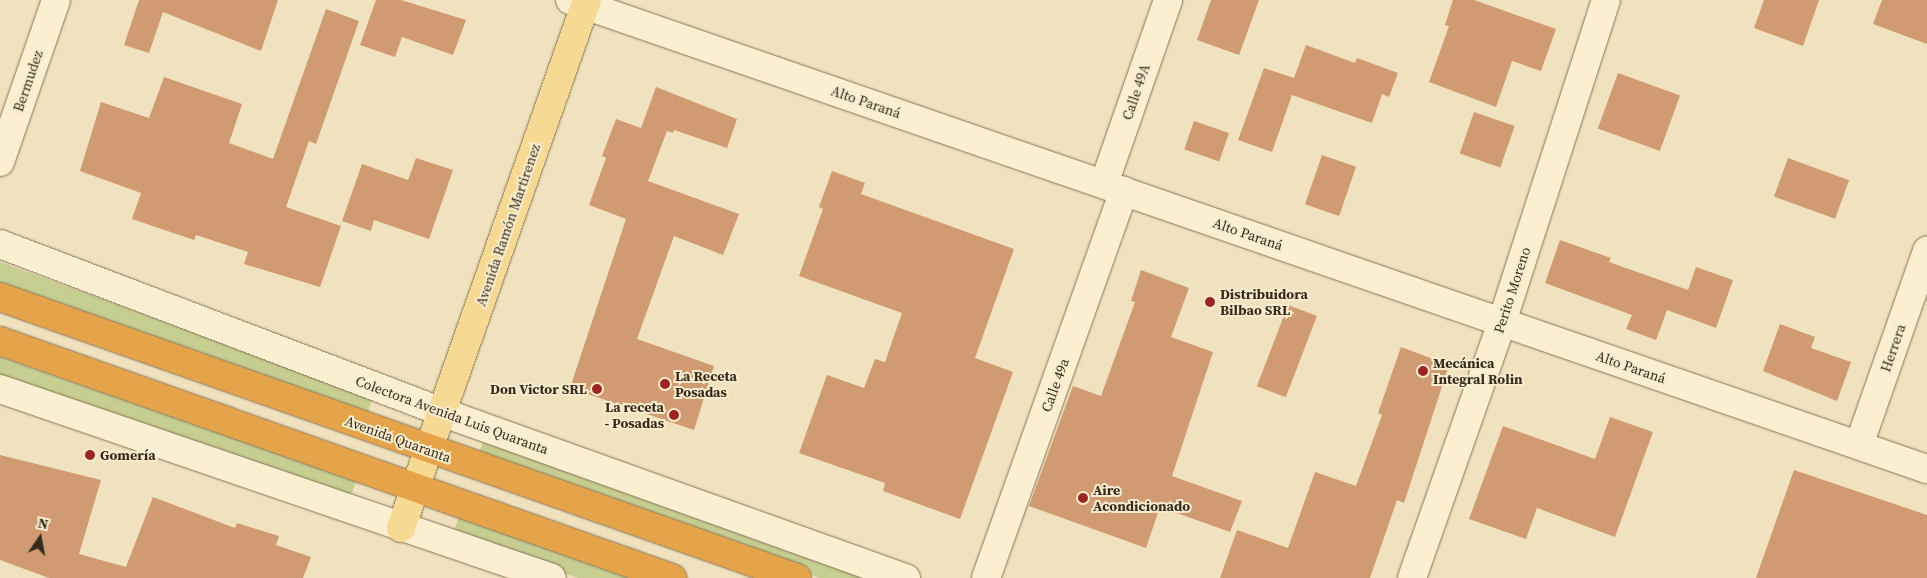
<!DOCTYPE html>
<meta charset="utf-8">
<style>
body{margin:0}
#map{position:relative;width:1927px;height:578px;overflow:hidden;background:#f0e2be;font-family:"Source Serif 4",serif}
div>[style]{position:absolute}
.green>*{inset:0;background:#c6ce92;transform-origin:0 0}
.building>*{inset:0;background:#d09b72;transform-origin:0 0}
.roads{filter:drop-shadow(0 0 1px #897256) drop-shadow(0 0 1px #897256)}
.street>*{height:28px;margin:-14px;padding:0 14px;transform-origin:14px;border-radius:14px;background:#fbefd1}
.primary>*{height:28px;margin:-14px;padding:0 14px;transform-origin:14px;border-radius:14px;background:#f6d993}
.highway>*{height:28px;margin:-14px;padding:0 14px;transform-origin:14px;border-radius:14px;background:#e5a449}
.dots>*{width:14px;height:14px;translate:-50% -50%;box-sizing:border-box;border:2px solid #f7ecce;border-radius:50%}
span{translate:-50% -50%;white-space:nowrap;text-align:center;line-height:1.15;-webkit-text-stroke:4px #f7ecce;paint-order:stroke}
.street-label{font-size:14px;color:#382a1b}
.poi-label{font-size:14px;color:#382a1b;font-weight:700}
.left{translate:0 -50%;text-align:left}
.right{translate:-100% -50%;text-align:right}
.north{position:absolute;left:15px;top:513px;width:50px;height:50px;-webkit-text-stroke:4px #f7ecce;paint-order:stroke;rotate:12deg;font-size:14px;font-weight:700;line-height:20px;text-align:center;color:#382a1b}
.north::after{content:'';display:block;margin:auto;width:18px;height:22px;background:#382a1b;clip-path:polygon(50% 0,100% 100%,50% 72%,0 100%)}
</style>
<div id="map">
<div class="green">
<i style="left:0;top:262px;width:397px;height:22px;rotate:20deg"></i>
<i style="left:0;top:357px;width:377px;height:22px;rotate:19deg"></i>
<i style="clip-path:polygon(485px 436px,879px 578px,820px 578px,477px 458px)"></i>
<i style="clip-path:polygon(459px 516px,636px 578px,578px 578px,453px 535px)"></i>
</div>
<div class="building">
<i style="clip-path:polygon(139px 0,278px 0,261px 51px,163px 12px,149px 53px,124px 45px)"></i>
<i style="clip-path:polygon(376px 0,401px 0,466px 20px,453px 55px,402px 37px,395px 57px,360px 45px)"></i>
<i style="clip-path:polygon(1211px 0,1259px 0,1239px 55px,1197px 40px)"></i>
<i style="clip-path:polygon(1453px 0,1474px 0,1556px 29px,1541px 71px,1512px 61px,1496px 107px,1429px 82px,1449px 26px,1445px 25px)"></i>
<i style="clip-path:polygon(1764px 0,1819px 0,1803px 46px,1754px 28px)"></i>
<i style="clip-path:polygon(1882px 0,1927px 0,1927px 44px,1873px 24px)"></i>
<i style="clip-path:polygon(326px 9px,359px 21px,316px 144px,309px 141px,286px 207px,341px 226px,320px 287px,244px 264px,248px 252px,196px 235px,194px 240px,132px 219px,141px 193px,80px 171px,101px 102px,149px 118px,164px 77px,242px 104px,229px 143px,273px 159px)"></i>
<i style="clip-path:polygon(1306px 45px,1355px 63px,1357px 58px,1398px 73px,1389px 97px,1382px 94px,1372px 123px,1292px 95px,1272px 152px,1238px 140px,1264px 68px,1294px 78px)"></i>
<i style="left:1618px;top:73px;width:66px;height:59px;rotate:20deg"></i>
<i style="clip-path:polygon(656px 87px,737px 119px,727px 148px,674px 130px,673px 133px,667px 131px,648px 181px,739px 214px,723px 255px,674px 236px,637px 339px,714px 366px,694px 430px,570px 388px,626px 219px,589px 205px,606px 158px,602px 156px,616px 119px,641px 128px)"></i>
<i style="left:1474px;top:112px;width:43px;height:44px;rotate:19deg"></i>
<i style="left:1194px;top:121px;width:37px;height:30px;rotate:19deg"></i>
<i style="left:1322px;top:155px;width:36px;height:52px;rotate:19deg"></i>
<i style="clip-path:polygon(416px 158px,453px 170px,429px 239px,374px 220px,371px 231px,342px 221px,362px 164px,408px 180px)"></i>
<i style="left:1788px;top:158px;width:65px;height:41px;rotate:20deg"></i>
<i style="clip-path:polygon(832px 171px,865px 183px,861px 194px,1014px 249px,975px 358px,1013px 372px,960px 519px,883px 491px,885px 483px,799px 453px,827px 375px,864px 388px,875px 359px,885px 362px,902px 313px,799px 276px,823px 209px,819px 207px)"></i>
<i style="clip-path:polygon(1560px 240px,1611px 258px,1609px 262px,1688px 290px,1696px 267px,1733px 280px,1716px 328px,1667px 310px,1656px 340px,1626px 329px,1632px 315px,1545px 283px)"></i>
<i style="clip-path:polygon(1141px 270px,1189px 288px,1171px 337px,1213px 352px,1172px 476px,1242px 501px,1230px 532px,1160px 507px,1146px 548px,1029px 506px,1073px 386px,1101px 396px,1135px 302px,1131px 301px)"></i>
<i style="left:1288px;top:305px;width:31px;height:87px;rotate:21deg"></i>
<i style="clip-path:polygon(1780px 324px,1815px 337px,1811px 348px,1851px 362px,1837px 401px,1763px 371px)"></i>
<i style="clip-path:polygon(1401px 347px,1449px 365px,1404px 503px,1397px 500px,1370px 578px,1220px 578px,1237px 530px,1288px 548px,1315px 472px,1356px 486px,1382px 415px,1378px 413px)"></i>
<i style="clip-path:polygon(1610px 417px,1653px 432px,1615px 537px,1537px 508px,1526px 539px,1469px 519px,1503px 426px,1595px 459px)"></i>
<i style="clip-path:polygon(0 455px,101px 480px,79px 554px,126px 567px,153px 497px,235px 528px,237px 523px,279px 536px,276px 545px,311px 557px,303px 578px,49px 578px,0 560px)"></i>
<i style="clip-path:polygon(1794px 470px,1927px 515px,1927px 578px,1756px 578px)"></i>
</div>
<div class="roads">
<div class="street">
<i style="left:570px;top:0;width:1436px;rotate:19.07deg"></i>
<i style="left:0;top:162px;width:171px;rotate:-70.9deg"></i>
<i style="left:1104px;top:184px;width:195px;rotate:-70.8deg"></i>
<i style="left:0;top:244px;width:490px;rotate:20.8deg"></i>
<i style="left:458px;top:418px;width:476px;rotate:19.7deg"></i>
<i style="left:0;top:389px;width:583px;rotate:18.9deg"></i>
<i style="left:1859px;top:445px;width:206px;rotate:-70.7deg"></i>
<i style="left:986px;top:578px;width:411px;rotate:-70.4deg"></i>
<i style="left:1412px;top:578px;width:271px;rotate:-70.6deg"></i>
<i style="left:1502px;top:322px;width:338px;rotate:-72.1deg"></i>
</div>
<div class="primary">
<i style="left:401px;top:528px;width:560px;rotate:-70.59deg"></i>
</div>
<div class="highway">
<i style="left:0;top:297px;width:845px;rotate:19.42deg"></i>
<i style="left:0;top:341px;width:713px;rotate:19.43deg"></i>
</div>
</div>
<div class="dots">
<i style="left:1210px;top:302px;background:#9b2523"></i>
<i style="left:1423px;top:371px;background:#9b2523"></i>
<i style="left:665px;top:384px;background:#9b2523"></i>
<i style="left:597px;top:389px;background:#9b2523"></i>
<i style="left:674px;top:415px;background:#9b2523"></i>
<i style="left:90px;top:455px;background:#9b2523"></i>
<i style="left:1083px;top:498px;background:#9b2523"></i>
</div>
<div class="street-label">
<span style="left:28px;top:81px;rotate:-71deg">Bermudez</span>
<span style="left:1136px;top:92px;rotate:-71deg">Calle 49A</span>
<span style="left:866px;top:102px;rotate:19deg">Alto Paraná</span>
<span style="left:508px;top:225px;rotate:-71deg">Avenida Ramón Martirenez</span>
<span style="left:1248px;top:234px;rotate:19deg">Alto Paraná</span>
<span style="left:1512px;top:290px;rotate:-72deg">Perito Moreno</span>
<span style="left:1893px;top:348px;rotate:-71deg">Herrera</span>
<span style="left:1631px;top:367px;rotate:19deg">Alto Paraná</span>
<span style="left:1055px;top:385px;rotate:-70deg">Calle 49a</span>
<span style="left:452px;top:415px;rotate:20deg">Colectora Avenida Luis Quaranta</span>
<span style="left:398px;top:439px;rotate:20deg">Avenida Quaranta</span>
</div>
<div class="poi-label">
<span class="left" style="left:1220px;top:302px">Distribuidora<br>Bilbao SRL</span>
<span class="left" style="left:1433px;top:371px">Mecánica<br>Integral Rolin</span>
<span class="left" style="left:675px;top:384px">La Receta<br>Posadas</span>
<span class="right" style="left:587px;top:389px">Don Victor SRL</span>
<span class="right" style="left:664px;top:415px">La receta<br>- Posadas</span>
<span class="left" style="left:100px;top:455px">Gomería</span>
<span class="left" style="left:1093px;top:498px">Aire<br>Acondicionado</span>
</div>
<div class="north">N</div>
</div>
